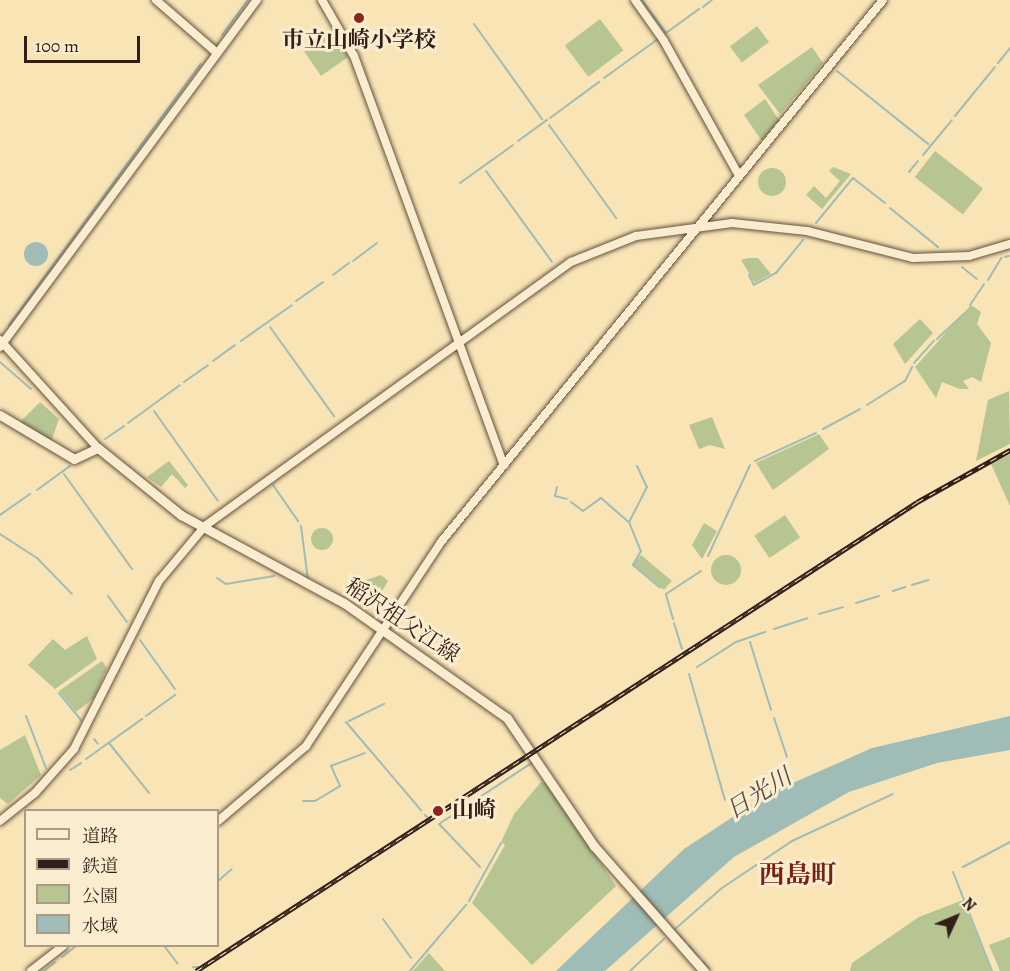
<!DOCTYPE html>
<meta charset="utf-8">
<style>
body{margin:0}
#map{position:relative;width:1010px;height:971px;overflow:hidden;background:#f8e4b5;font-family:Alegreya,"Noto Serif JP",serif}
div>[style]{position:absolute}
.green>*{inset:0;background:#b7c592;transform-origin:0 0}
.round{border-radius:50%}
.water>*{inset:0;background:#a0bcb6}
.stream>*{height:2px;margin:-1px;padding:0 1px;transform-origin:1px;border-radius:1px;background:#a0bcb6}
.roads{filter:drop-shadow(0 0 2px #645040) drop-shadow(0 0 2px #645040)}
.tertiary>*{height:8px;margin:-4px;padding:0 4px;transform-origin:4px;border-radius:4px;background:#faedcf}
.secondary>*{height:9px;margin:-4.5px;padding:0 4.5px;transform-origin:4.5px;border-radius:4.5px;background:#faedcf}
.rail>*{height:4.5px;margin-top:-2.25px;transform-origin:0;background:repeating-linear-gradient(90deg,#faedcf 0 7px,#321f19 0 14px);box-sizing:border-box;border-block:2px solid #321f19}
.dots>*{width:16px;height:16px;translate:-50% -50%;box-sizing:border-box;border:3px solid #faedcf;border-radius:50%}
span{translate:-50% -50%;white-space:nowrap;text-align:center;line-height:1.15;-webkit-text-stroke:6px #faedcf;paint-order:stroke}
.poi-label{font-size:22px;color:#321f19;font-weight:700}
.left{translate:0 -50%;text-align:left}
.street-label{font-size:22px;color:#321f19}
.water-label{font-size:24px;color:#534e48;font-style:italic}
.quarter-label{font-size:26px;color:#7a1f14;font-weight:700}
.legend{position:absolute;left:24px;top:809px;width:195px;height:138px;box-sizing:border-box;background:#faedcf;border:2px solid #aa9b86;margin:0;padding:8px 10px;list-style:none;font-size:18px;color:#321f19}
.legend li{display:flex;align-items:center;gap:12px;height:30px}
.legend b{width:30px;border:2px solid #aa9b86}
.north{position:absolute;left:926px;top:887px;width:60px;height:60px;-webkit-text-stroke:4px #faedcf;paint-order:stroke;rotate:46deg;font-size:16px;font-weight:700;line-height:24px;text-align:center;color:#321f19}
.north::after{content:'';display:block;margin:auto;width:21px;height:27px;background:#321f19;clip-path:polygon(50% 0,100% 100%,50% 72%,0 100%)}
.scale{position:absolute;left:24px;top:36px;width:116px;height:27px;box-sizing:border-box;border:3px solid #321f19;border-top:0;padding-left:8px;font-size:18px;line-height:21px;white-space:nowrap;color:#321f19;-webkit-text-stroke:4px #faedcf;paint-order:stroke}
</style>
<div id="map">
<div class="green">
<i style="left:600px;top:19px;width:39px;height:44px;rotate:53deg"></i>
<i style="left:757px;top:26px;width:20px;height:34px;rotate:53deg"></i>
<i style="clip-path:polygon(336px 30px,348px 57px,321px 76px,304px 51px)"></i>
<i style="clip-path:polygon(812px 47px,823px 63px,780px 114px,758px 85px)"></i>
<i style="clip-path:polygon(765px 99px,779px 120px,762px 141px,744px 115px)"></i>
<i style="left:935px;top:151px;width:61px;height:33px;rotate:38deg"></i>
<i style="clip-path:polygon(833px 167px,851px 174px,822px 209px,806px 195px,814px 186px,826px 198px,840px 181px,829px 171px)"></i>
<i class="round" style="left:758px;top:168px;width:28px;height:28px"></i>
<i style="clip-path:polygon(748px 258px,758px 258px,771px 274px,755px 283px,741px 260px)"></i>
<i style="clip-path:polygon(971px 305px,981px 312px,977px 324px,991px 343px,981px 382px,972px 377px,963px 381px,969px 389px,960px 389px,942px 382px,936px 398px,915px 367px)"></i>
<i style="clip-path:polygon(920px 319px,933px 333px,905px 364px,893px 344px)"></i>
<i style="clip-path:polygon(1009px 391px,1010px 444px,976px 461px,988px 400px)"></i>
<i style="clip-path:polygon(40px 402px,59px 419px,51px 442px,19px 423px)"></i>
<i style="clip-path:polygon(712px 417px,725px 449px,710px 445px,699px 449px,689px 425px)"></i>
<i style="clip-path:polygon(819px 434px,829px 449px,773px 490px,756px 463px)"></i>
<i style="clip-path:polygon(1010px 454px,1010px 506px,991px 464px)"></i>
<i style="clip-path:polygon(169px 461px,188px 485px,185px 488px,172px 474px,161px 487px,147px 477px)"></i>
<i style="left:785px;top:515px;width:27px;height:37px;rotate:56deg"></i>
<i style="clip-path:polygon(704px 523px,717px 531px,702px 559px,692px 545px)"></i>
<i class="round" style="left:311px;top:528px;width:22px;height:22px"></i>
<i class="round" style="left:711px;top:555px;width:30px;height:30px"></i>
<i style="left:641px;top:555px;width:40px;height:12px;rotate:40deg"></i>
<i style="clip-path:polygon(381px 575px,388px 581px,372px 608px,366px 580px)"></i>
<i style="clip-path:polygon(87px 636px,97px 659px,55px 689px,28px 665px,53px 639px,65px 650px)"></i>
<i style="clip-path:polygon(102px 661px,107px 668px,94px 698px,76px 712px,59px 691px)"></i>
<i style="clip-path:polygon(25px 735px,41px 775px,8px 804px,0 798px,0 750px)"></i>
<i style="clip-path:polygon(541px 782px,548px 783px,616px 886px,532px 965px,472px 903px,505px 845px,501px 842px,514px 814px)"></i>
<i style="clip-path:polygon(963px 900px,991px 971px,850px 971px,852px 963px,919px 917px)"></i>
<i style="clip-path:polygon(1010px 937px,1010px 971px,1000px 971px,989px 945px)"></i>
<i style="clip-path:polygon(429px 953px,445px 971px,413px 971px)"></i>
</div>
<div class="water">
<i class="round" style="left:24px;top:242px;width:24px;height:24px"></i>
<i style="clip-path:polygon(1010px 716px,1010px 750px,937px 763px,849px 792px,734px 857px,605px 971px,556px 971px,684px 849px,768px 794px,872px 748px)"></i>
</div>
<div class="stream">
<i style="left:642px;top:0;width:41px;rotate:54deg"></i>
<i style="left:666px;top:33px;width:41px;rotate:-36deg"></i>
<i style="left:703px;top:7px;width:11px;rotate:-38deg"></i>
<i style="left:474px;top:24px;width:117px;rotate:54.4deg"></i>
<i style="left:222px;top:35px;width:44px;rotate:-53.4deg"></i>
<i style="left:998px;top:63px;width:19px;rotate:-51deg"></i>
<i style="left:837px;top:71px;width:117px;rotate:38.7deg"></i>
<i style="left:604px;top:78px;width:67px;rotate:-35.8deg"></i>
<i style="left:955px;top:116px;width:63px;rotate:-50.8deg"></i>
<i style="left:550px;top:118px;width:61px;rotate:-36.3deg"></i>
<i style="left:549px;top:125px;width:115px;rotate:54.2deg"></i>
<i style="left:518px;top:141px;width:36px;rotate:-36deg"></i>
<i style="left:923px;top:155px;width:45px;rotate:-50.4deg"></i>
<i style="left:486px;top:171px;width:112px;rotate:54deg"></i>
<i style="left:909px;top:172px;width:14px;rotate:-51deg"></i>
<i style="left:460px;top:183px;width:65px;rotate:-35.6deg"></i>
<i style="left:890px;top:208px;width:62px;rotate:39.1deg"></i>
<i style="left:816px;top:223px;width:58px;rotate:-50.6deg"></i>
<i style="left:853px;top:178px;width:41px;rotate:38deg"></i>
<i style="left:1005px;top:257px;width:4px;rotate:-14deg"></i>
<i style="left:353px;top:261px;width:30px;rotate:-37deg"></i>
<i style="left:962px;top:267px;width:19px;rotate:39deg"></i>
<i style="left:333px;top:275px;width:20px;rotate:-37deg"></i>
<i style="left:749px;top:275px;width:11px;rotate:63deg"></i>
<i style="left:754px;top:285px;width:25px;rotate:-29deg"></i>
<i style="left:776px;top:273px;width:43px;rotate:-50.7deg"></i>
<i style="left:988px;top:280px;width:26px;rotate:-59deg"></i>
<i style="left:296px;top:301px;width:33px;rotate:-35deg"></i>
<i style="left:970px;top:305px;width:25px;rotate:-56deg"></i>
<i style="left:9px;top:325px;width:324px;rotate:-53.7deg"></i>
<i style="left:270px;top:327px;width:110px;rotate:54.3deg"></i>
<i style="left:937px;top:339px;width:37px;rotate:-43deg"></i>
<i style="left:241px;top:341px;width:62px;rotate:-35.2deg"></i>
<i style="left:213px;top:361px;width:27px;rotate:-36deg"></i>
<i style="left:0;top:362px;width:41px;rotate:41.1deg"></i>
<i style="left:914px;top:363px;width:30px;rotate:-48deg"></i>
<i style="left:184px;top:382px;width:29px;rotate:-35deg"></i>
<i style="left:867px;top:405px;width:45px;rotate:-32.3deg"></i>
<i style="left:905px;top:381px;width:16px;rotate:-63deg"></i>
<i style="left:154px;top:411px;width:110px;rotate:54.6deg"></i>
<i style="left:128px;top:423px;width:64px;rotate:-36.2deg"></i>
<i style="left:823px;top:429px;width:42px;rotate:-28.4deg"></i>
<i style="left:105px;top:439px;width:23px;rotate:-34deg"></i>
<i style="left:755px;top:461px;width:67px;rotate:-24.7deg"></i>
<i style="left:637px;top:466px;width:23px;rotate:65deg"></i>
<i style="left:647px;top:487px;width:39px;rotate:117deg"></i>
<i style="left:629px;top:522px;width:31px;rotate:68deg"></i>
<i style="left:641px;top:551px;width:16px;rotate:120deg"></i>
<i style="left:633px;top:565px;width:35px;rotate:40deg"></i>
<i style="left:64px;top:474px;width:117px;rotate:54.4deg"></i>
<i style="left:273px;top:485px;width:44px;rotate:55.2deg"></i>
<i style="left:557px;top:487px;width:9px;rotate:103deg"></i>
<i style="left:555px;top:496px;width:12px;rotate:14deg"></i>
<i style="left:37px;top:490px;width:41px;rotate:-36deg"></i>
<i style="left:571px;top:502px;width:15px;rotate:37deg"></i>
<i style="left:583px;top:511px;width:22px;rotate:-36deg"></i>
<i style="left:601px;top:498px;width:37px;rotate:41deg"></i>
<i style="left:0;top:515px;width:37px;rotate:-35deg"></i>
<i style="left:301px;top:526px;width:54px;rotate:82.6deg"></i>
<i style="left:0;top:534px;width:44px;rotate:33deg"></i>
<i style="left:37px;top:558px;width:50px;rotate:45.8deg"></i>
<i style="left:708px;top:556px;width:100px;rotate:-65.2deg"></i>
<i style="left:217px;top:578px;width:11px;rotate:34deg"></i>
<i style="left:226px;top:584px;width:49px;rotate:-9.5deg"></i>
<i style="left:912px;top:585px;width:17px;rotate:-17deg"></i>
<i style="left:893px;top:591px;width:13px;rotate:-18deg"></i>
<i style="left:108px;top:596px;width:32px;rotate:54deg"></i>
<i style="left:856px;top:603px;width:24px;rotate:-17deg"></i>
<i style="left:819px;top:614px;width:25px;rotate:-16deg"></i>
<i style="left:673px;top:619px;width:26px;rotate:-106deg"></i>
<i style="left:666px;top:594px;width:42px;rotate:-33.3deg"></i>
<i style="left:674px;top:623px;width:27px;rotate:73deg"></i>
<i style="left:774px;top:629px;width:35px;rotate:-18deg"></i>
<i style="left:140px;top:640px;width:60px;rotate:54.5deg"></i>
<i style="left:750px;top:642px;width:71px;rotate:72.8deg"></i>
<i style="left:697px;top:667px;width:46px;rotate:-32.7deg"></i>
<i style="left:736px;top:642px;width:31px;rotate:-19deg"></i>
<i style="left:689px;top:674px;width:131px;rotate:74.1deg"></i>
<i style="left:59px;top:693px;width:35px;rotate:51deg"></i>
<i style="left:26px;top:716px;width:56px;rotate:69deg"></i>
<i style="left:146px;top:716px;width:36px;rotate:-36deg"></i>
<i style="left:774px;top:718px;width:41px;rotate:71.6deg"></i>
<i style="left:349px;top:721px;width:39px;rotate:-26deg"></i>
<i style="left:346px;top:722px;width:116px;rotate:49.6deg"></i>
<i style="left:94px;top:739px;width:6px;rotate:51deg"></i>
<i style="left:109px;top:743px;width:64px;rotate:51.3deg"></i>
<i style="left:86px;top:759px;width:69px;rotate:-35.5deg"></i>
<i style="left:70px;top:770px;width:13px;rotate:-32deg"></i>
<i style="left:303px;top:801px;width:12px"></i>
<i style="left:315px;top:801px;width:29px;rotate:-31deg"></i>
<i style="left:340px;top:786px;width:22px;rotate:-114deg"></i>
<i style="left:331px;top:766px;width:36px;rotate:-21deg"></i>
<i style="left:425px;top:815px;width:3px;rotate:45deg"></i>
<i style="left:480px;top:867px;width:59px;rotate:-133.6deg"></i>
<i style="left:439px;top:824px;width:113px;rotate:-33.4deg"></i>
<i style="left:963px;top:867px;width:53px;rotate:-28deg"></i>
<i style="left:953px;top:872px;width:106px;rotate:68.5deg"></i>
<i style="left:218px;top:881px;width:18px;rotate:-41deg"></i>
<i style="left:469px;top:901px;width:66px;rotate:-61.1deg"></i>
<i style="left:383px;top:919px;width:48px;rotate:54.3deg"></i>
<i style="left:685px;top:942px;width:16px;rotate:-133deg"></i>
<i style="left:674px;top:930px;width:64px;rotate:-41.2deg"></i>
<i style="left:722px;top:888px;width:84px;rotate:-33.9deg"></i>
<i style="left:792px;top:841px;width:111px;rotate:-25deg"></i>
<i style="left:689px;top:946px;width:14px;rotate:51deg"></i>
<i style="left:165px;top:947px;width:21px;rotate:53deg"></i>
<i style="left:62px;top:957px;width:18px;rotate:-38deg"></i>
<i style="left:703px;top:962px;width:9px;rotate:49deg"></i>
<i style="left:193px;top:967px;width:6px"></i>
<i style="left:44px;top:971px;width:14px;rotate:-39deg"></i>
<i style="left:410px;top:971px;width:87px;rotate:-49.7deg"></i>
<i style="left:630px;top:971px;width:47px;rotate:-43.3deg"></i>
</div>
<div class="roads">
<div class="tertiary">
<i style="left:156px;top:0;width:81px;rotate:41deg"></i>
<i style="left:322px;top:0;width:64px;rotate:60.3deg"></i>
<i style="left:354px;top:56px;width:436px;rotate:69.9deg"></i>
<i style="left:635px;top:0;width:50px;rotate:54.7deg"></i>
<i style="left:664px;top:41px;width:154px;rotate:60.9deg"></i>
<i style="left:0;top:340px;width:146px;rotate:47.8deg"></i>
<i style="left:0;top:347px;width:432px;rotate:-53.5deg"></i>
<i style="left:0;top:821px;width:45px;rotate:-38.7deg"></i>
<i style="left:35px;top:793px;width:59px;rotate:-48.4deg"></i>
<i style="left:74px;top:749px;width:188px;rotate:-63.2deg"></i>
<i style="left:159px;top:581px;width:72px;rotate:-50.1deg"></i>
<i style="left:205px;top:526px;width:451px;rotate:-35.8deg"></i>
<i style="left:571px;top:262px;width:70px;rotate:-21.8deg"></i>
<i style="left:636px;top:236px;width:97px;rotate:-7.7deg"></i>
<i style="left:732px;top:223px;width:75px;rotate:6.1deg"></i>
<i style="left:807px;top:231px;width:109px;rotate:14.3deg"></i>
<i style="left:913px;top:258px;width:56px;rotate:-2deg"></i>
<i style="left:969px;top:256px;width:43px;rotate:-16.3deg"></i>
<i style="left:218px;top:821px;width:116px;rotate:-40.4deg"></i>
<i style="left:306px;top:746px;width:245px;rotate:-56.5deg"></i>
<i style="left:441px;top:542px;width:699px;rotate:-50.8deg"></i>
<i style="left:31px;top:971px;width:41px;rotate:-38deg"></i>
</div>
<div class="secondary">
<i style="left:0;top:415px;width:86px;rotate:30.7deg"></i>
<i style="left:74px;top:459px;width:26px;rotate:-25deg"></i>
<i style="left:98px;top:448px;width:107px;rotate:38.9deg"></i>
<i style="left:181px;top:515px;width:185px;rotate:28.4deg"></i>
<i style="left:344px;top:603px;width:199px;rotate:35.2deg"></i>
<i style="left:507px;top:718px;width:155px;rotate:55.8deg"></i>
<i style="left:594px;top:846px;width:167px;rotate:48.7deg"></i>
</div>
</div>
<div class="rail">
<i style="left:196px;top:971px;width:860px;rotate:-33.04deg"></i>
<i style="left:917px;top:502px;width:107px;rotate:-29.2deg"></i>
</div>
<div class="dots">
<i style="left:359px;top:18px;background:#8f2418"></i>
<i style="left:438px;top:811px;background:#8f2418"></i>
</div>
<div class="poi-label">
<span style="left:359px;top:41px">市立山崎小学校</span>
<span class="left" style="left:452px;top:811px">山崎</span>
</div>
<div class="street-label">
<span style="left:402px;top:621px;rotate:34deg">稲沢祖父江線</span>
</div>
<div class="water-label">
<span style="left:759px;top:794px;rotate:-32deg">日光川</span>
</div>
<div class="quarter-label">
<span style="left:798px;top:875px">西島町</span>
</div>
<ul class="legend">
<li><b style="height:8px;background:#faedcf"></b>道路</li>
<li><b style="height:8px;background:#321f19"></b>鉄道</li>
<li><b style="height:16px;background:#b7c592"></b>公園</li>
<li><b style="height:16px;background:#a0bcb6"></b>水域</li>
</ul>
<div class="north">N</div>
<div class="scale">100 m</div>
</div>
